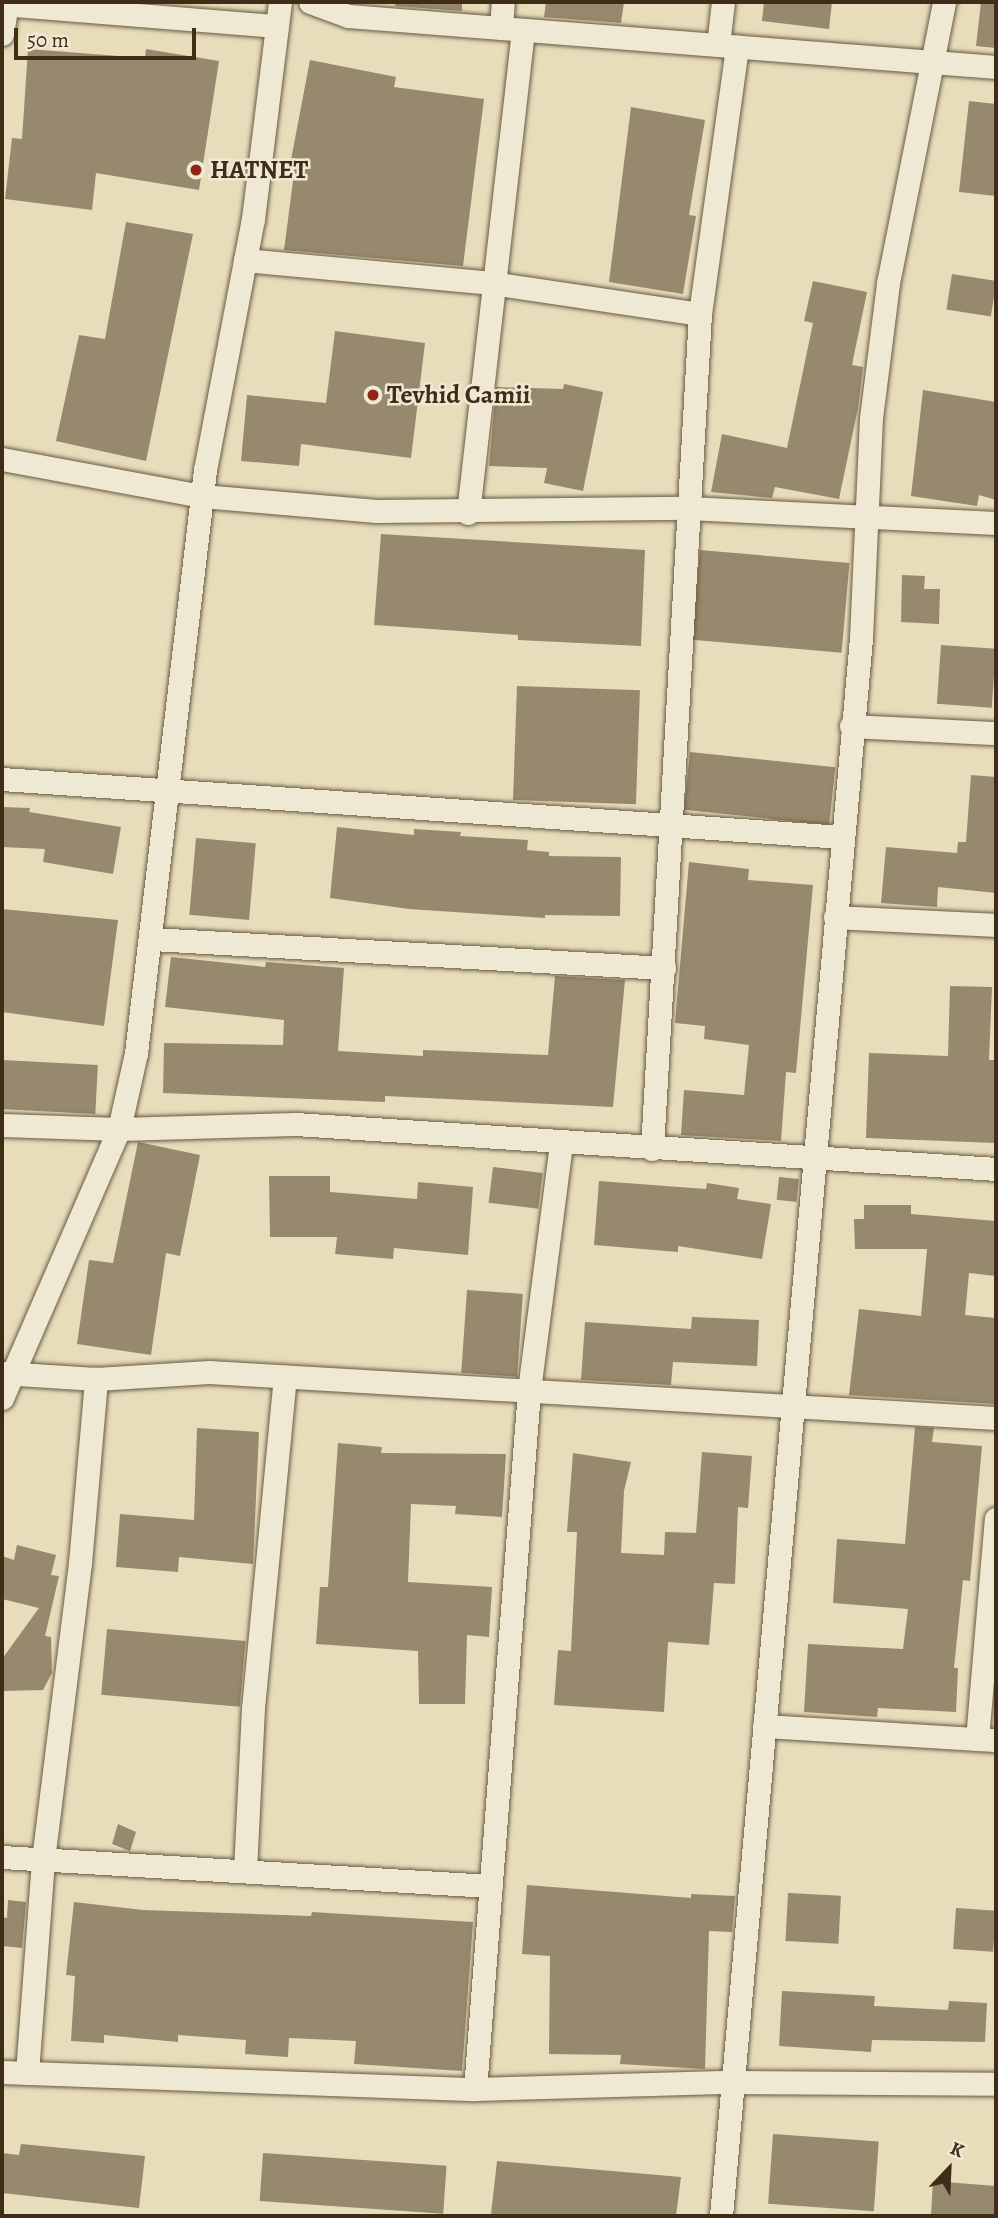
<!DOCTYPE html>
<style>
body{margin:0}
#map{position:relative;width:998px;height:2218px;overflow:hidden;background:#e7ddbb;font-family:Alegreya,serif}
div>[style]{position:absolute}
.building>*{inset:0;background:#96896d;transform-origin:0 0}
.roads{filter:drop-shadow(0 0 2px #695941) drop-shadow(0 0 2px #695941)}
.street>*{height:23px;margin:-11.5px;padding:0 11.5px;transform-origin:11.5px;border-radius:11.5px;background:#efe9d3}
.dots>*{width:19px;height:19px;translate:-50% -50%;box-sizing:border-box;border:4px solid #efe9d3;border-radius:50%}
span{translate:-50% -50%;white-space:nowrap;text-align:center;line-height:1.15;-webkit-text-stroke:5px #efe9d3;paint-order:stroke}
.poi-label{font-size:26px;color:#3f2d18;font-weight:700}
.left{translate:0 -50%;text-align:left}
.frame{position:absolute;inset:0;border:4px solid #3f2d18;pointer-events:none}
.north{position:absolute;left:914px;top:2134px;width:70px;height:70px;-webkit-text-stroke:5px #efe9d3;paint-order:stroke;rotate:23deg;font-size:19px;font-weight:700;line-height:28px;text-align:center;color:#3f2d18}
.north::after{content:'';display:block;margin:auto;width:24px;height:32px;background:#3f2d18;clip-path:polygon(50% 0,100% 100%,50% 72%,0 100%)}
.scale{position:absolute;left:14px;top:28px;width:182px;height:32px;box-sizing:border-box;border:4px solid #3f2d18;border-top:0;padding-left:9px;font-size:21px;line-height:24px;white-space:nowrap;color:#3f2d18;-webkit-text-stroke:5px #efe9d3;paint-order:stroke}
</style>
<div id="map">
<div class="building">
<i style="clip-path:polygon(396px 2px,462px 2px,462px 11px,395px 6px)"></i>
<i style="clip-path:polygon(546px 2px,624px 2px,621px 23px,544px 17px)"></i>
<i style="clip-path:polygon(764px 2px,832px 2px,829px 29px,762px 21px)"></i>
<i style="clip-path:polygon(981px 2px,996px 2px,996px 48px,976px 46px)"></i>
<i style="clip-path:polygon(28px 49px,145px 58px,146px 49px,219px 61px,199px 190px,96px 173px,92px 210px,5px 199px,12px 138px,22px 139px)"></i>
<i style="clip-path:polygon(310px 60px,396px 77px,394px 87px,484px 99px,463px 266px,284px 250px,295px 166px,290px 165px)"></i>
<i style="clip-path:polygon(969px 101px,996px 104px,996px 196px,959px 192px)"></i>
<i style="clip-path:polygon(631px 107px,705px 120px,689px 215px,696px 216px,683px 294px,609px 282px)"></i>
<i style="clip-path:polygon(126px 222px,193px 234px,146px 461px,56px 441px,79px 335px,105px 339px)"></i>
<i style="left:952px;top:274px;width:45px;height:36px;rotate:9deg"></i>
<i style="clip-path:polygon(813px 281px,867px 292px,852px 365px,863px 367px,858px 408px,839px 499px,775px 487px,772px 498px,711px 492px,722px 434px,787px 448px,813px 323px,804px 321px)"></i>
<i style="clip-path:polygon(335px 331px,425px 343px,411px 458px,301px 444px,299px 466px,241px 461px,247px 395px,326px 403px)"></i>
<i style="clip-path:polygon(564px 384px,603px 392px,583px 491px,544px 483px,547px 468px,489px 466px,496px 387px,563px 389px)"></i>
<i style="clip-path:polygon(923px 390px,996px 402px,996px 500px,979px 495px,977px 506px,911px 496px)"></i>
<i style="clip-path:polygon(381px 534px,645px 550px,641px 646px,518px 640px,518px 635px,374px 625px)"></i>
<i style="left:700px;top:550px;width:150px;height:90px;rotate:5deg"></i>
<i style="clip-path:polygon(902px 575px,925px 576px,924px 589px,940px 589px,939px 624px,901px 622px)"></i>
<i style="left:941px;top:645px;width:55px;height:59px;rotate:4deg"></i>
<i style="left:517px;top:686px;width:123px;height:114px;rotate:2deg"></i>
<i style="left:690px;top:752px;width:146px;height:58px;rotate:6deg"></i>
<i style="clip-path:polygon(971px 775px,996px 777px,996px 893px,938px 887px,937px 907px,881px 903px,886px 847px,957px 853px,958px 842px,966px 842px)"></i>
<i style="clip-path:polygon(2px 807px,30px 808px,29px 812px,121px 827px,113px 874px,43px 862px,45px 849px,2px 847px)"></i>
<i style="clip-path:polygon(337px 827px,414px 835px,414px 829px,461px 832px,460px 836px,528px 840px,527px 850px,549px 852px,549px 856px,621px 857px,620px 916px,545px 915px,545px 918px,409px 909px,330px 898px)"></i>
<i style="left:196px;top:838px;width:60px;height:77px;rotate:5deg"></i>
<i style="clip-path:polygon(689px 862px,749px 869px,748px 880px,813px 885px,796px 1073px,786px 1072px,781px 1141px,681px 1135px,684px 1090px,744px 1095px,749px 1045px,704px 1039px,705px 1026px,675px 1023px)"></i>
<i style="clip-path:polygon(2px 909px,118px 920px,104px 1026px,2px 1012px)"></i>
<i style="clip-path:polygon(171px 957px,265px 967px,266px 962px,344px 968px,338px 1051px,423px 1056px,423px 1050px,548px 1055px,555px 976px,625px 980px,613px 1107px,385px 1096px,385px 1102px,163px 1093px,164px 1043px,283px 1045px,284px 1020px,165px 1007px)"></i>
<i style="clip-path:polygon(950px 986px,992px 987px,989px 1060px,996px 1060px,996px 1143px,866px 1138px,869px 1053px,948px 1056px)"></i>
<i style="left:2px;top:1060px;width:96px;height:49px;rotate:3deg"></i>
<i style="clip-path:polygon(138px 1142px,200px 1155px,180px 1256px,166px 1253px,151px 1355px,77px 1344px,89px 1260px,113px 1263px)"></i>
<i style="left:493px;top:1167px;width:50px;height:36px;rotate:7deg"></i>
<i style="clip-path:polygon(269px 1176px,330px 1176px,330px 1192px,417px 1199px,418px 1182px,473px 1187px,468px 1255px,394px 1248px,393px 1259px,335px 1254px,337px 1237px,270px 1237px)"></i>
<i style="left:779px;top:1177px;width:20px;height:23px;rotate:6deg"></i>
<i style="clip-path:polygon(599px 1181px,706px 1189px,707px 1183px,739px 1188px,737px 1199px,771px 1204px,762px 1259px,678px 1246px,678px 1252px,594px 1245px)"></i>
<i style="clip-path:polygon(864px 1205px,911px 1205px,911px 1214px,996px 1221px,996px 1276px,969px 1273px,965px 1315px,996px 1318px,996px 1404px,849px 1395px,859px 1309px,921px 1316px,927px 1249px,855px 1249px,854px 1219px,864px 1219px)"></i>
<i style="left:467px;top:1290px;width:56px;height:83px;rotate:4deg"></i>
<i style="clip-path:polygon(692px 1317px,759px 1320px,757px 1366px,673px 1362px,671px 1385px,581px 1380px,585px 1322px,691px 1329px)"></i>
<i style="clip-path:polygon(915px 1427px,934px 1428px,932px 1442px,982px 1446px,970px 1581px,963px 1580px,954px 1668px,958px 1668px,956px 1712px,878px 1708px,877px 1717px,804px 1712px,808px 1644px,903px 1649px,908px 1609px,833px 1603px,837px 1539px,905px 1544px)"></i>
<i style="clip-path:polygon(197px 1428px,259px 1432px,253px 1564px,179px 1557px,178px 1572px,116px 1567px,120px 1514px,194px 1520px)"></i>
<i style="clip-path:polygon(338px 1443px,382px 1447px,381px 1453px,506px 1454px,502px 1517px,455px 1514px,456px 1506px,411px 1504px,408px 1582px,492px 1587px,489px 1637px,467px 1635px,465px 1704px,419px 1704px,418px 1651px,316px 1644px,320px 1587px,328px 1587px)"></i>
<i style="clip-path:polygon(702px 1452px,752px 1456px,748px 1508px,738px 1507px,735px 1584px,714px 1583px,709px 1645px,668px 1642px,664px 1712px,554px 1705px,558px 1650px,571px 1651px,577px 1532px,567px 1532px,573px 1453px,631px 1462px,624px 1491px,621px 1553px,664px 1555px,665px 1532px,696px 1533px)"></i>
<i style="clip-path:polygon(17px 1545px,56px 1555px,51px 1575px,59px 1576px,45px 1636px,51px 1637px,52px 1673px,43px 1690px,2px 1691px,2px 1659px,39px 1608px,2px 1599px,2px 1556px,14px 1560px)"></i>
<i style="left:107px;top:1629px;width:139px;height:66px;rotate:5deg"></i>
<i style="clip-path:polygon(118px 1824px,136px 1832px,130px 1851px,112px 1844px)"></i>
<i style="clip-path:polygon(527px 1885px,691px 1898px,691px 1894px,735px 1896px,732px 1932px,709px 1931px,705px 2069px,620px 2064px,621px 2055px,549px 2054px,550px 1956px,522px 1954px)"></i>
<i style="left:788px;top:1893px;width:53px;height:48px;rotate:3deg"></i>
<i style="clip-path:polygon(8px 1900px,26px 1902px,22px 1948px,2px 1946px,2px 1917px,7px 1918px)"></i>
<i style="clip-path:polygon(74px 1902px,143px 1910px,311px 1916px,312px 1912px,473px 1922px,462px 2071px,354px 2064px,356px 2041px,289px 2038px,288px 2057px,245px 2054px,246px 2040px,178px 2035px,178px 2042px,104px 2035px,104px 2043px,71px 2041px,75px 1976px,66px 1975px)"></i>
<i style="left:956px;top:1908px;width:40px;height:41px;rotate:4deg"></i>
<i style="clip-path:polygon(782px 1991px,875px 1996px,874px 2006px,948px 2010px,949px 2001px,987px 2003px,985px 2042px,872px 2040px,871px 2052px,779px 2046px)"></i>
<i style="left:773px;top:2134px;width:106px;height:70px;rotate:4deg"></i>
<i style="clip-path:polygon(21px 2144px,145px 2156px,139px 2208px,2px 2193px,2px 2153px,19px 2155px)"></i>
<i style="left:263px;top:2153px;width:184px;height:48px;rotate:4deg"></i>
<i style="clip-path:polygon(497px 2161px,681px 2177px,676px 2216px,491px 2214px)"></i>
<i style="clip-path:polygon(933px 2181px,996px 2186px,996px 2216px,931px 2216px)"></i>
</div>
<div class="roads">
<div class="street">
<i style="left:310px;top:2px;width:40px;rotate:20.2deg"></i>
<i style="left:348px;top:16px;width:650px;rotate:4.5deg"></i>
<i style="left:2px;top:4px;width:276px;rotate:4.6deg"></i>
<i style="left:501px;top:28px;width:26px;rotate:-86deg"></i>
<i style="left:2px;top:34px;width:30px;rotate:-81deg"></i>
<i style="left:718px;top:45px;width:43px;rotate:-83.4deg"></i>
<i style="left:245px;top:260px;width:248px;rotate:5.3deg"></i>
<i style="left:492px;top:283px;width:210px;rotate:8.5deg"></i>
<i style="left:2px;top:459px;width:203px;rotate:10.5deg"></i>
<i style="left:202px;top:496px;width:175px;rotate:4.9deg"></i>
<i style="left:376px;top:511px;width:312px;rotate:-0.6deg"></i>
<i style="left:688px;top:508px;width:308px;rotate:2.8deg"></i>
<i style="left:468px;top:513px;width:486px;rotate:-83.5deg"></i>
<i style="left:851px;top:726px;width:145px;rotate:2.8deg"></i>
<i style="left:2px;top:779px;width:842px;rotate:3.95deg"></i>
<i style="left:835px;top:917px;width:161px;rotate:2.8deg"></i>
<i style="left:152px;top:939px;width:513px;rotate:3.24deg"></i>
<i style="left:2px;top:1125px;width:117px;rotate:2deg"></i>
<i style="left:119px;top:1129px;width:176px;rotate:-1.6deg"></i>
<i style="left:295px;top:1124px;width:702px;rotate:3.67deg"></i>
<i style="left:652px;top:1149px;width:836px;rotate:-86.71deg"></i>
<i style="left:700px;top:314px;width:270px;rotate:-82.1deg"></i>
<i style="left:2px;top:1373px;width:94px;rotate:3.7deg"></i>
<i style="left:96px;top:1379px;width:113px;rotate:-3.5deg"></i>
<i style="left:209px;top:1372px;width:788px;rotate:3.35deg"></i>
<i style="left:2px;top:1398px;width:293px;rotate:-66.5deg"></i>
<i style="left:119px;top:1129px;width:78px;rotate:-77.4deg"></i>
<i style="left:136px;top:1053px;width:587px;rotate:-83.25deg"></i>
<i style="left:205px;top:470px;width:256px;rotate:-79.2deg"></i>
<i style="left:253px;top:219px;width:219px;rotate:-82.9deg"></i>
<i style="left:764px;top:1726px;width:232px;rotate:3.5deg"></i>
<i style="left:977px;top:1739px;width:221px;rotate:-85.1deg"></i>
<i style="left:2px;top:1857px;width:490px;rotate:3.4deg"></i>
<i style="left:245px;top:1871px;width:163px;rotate:-87.2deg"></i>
<i style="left:253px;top:1708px;width:333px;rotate:-84.5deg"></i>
<i style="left:2px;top:2072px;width:473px;rotate:2.1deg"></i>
<i style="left:475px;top:2089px;width:256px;rotate:-1.6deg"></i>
<i style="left:731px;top:2082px;width:265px;rotate:0.4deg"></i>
<i style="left:27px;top:2073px;width:214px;rotate:-85.7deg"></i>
<i style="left:43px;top:1860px;width:299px;rotate:-82.9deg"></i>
<i style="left:80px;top:1563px;width:185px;rotate:-85deg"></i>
<i style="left:475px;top:2089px;width:701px;rotate:-85.58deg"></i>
<i style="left:529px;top:1390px;width:249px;rotate:-82.6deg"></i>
<i style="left:721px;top:2216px;width:1584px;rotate:-84.93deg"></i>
<i style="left:861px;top:638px;width:220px;rotate:-87.4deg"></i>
<i style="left:871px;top:418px;width:136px;rotate:-82.8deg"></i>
<i style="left:888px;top:283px;width:287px;rotate:-78.7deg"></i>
</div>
</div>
<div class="dots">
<i style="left:196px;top:170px;background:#8f2418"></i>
<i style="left:373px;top:395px;background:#8f2418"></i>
</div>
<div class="poi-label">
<span class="left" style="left:210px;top:170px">HATNET</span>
<span class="left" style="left:387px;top:395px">Tevhid Camii</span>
</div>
<div class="frame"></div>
<div class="north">K</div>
<div class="scale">50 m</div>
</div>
